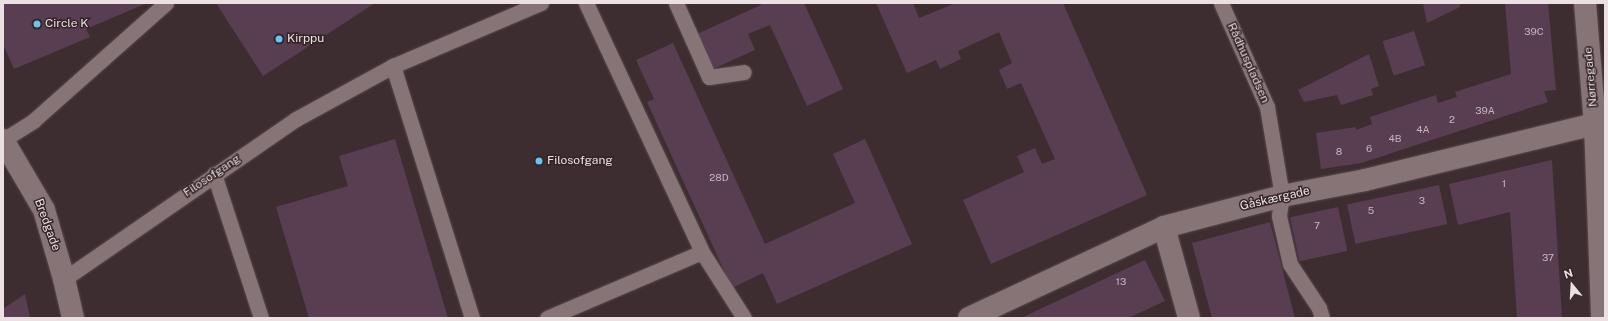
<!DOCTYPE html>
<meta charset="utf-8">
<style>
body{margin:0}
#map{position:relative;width:1608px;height:321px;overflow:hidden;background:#3d2d31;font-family:"Public Sans",sans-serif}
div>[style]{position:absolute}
.building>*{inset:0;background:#593e51;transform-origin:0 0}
.roads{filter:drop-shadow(0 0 1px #584a4d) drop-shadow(0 0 1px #584a4d)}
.service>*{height:15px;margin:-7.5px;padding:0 7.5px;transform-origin:7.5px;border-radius:7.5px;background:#877477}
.minor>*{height:22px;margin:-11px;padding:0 11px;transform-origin:11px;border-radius:11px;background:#877477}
.tertiary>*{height:22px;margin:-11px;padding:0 11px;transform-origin:11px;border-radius:11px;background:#877477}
.dots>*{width:11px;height:11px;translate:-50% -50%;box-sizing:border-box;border:2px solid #332427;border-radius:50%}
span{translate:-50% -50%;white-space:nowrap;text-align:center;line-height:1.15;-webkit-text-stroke:3px #332427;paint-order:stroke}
.number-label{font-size:10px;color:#c6b8be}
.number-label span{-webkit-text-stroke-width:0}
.poi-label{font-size:12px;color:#ebe0e2}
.left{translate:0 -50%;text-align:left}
.street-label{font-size:12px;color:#ebe0e2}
.frame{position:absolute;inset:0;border:4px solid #ebe0e2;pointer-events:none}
.north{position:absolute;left:1552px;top:265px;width:40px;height:40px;-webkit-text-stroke:3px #332427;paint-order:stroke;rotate:342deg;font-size:11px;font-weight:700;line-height:16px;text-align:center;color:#ebe0e2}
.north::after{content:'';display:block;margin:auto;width:14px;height:18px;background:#ebe0e2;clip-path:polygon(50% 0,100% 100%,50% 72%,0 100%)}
</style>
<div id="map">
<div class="building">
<i style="clip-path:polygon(3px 3px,147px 3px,86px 29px,90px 37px,14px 69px,3px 44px)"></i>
<i style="clip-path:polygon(216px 3px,375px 3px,263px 76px)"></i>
<i style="clip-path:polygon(760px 3px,804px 3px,843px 89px,807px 106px,770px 25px,748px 34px,755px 50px,713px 69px,697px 34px,761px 5px)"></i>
<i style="clip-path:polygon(876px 3px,913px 3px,919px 18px,956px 3px,1063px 3px,1147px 195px,991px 264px,963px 200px,1024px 172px,1017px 156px,1035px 148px,1042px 164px,1055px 159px,1021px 83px,1007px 89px,999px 70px,1012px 63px,999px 32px,958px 51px,961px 59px,940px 69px,936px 60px,907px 73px)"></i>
<i style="clip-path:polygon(1423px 3px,1460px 3px,1460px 7px,1427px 23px)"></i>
<i style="clip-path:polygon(1505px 3px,1548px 3px,1556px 90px,1544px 91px,1548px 102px,1361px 163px,1321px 169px,1316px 133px,1356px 127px,1356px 130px,1372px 124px,1370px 117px,1436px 95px,1438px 103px,1457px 97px,1455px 92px,1511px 74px)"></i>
<i style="left:1414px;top:31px;width:36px;height:33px;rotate:72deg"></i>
<i style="clip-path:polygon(673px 43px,765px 244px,855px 203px,833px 154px,865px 139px,912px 244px,777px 304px,763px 273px,732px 288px,647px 102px,654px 99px,636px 60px)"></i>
<i style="clip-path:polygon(1369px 54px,1379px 86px,1371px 89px,1373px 95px,1341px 105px,1337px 95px,1304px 102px,1298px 90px)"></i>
<i style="clip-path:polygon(395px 139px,448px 318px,309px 318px,276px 207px,348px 186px,339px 156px)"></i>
<i style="clip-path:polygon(1552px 160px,1562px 318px,1517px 318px,1510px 212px,1458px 225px,1449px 184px)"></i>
<i style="left:1439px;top:185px;width:40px;height:94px;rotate:78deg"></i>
<i style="left:1338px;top:207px;width:45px;height:49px;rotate:78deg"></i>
<i style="clip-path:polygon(1270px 222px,1295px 318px,1212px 318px,1192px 243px)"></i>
<i style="clip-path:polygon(1145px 260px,1165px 301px,1128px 318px,1021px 318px)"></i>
<i style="clip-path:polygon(25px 294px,30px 318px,3px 318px,3px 309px)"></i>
</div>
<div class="roads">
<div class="service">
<i style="left:586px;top:3px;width:275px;rotate:65deg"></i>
<i style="left:702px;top:252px;width:78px;rotate:57.5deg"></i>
<i style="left:676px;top:3px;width:81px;rotate:66deg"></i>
<i style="left:709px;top:77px;width:35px;rotate:-8deg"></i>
<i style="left:1221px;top:3px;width:114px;rotate:66.1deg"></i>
<i style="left:1267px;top:107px;width:90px;rotate:80.4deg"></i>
<i style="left:1282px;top:196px;width:20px;rotate:99deg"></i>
<i style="left:1279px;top:216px;width:49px;rotate:77.1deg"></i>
<i style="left:1290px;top:264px;width:53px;rotate:56.6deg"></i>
<i style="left:1319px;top:308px;width:10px;rotate:73deg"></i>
<i style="left:393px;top:66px;width:264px;rotate:72.6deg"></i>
<i style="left:3px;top:140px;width:36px;rotate:-32deg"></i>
<i style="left:33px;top:121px;width:178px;rotate:-41.6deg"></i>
<i style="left:214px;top:174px;width:151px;rotate:71.9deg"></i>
<i style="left:64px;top:279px;width:282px;rotate:-34.6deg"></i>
<i style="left:296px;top:119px;width:111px;rotate:-28.7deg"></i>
<i style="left:393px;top:66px;width:161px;rotate:-23.1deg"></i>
<i style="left:547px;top:318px;width:168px;rotate:-23.1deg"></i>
</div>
<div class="minor">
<i style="left:1585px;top:3px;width:121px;rotate:85.3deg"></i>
<i style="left:1595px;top:124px;width:194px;rotate:87.9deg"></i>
<i style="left:1164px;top:227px;width:94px;rotate:74.6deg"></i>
<i style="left:969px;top:318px;width:215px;rotate:-25deg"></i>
<i style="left:1164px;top:227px;width:122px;rotate:-14.7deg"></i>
<i style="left:1282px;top:196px;width:85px;rotate:-10.9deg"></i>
<i style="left:1365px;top:180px;width:237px;rotate:-13.7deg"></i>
</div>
<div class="tertiary">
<i style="left:3px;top:140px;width:81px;rotate:59.6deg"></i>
<i style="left:44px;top:210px;width:72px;rotate:73.8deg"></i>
<i style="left:64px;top:279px;width:40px;rotate:77deg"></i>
</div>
</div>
<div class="dots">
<i style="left:37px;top:24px;background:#68c4f0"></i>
<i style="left:279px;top:39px;background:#68c4f0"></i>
<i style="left:539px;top:161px;background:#68c4f0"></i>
</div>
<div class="number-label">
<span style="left:1534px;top:32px">39C</span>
<span style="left:1485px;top:111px">39A</span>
<span style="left:1452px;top:120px">2</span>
<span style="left:1423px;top:130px">4A</span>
<span style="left:1395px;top:139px">4B</span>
<span style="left:1369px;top:149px">6</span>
<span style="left:1339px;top:152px">8</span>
<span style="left:719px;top:178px">28D</span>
<span style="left:1504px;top:184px">1</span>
<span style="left:1422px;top:201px">3</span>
<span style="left:1371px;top:211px">5</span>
<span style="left:1317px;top:226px">7</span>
<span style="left:1548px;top:258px">37</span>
<span style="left:1121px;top:282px">13</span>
</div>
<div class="poi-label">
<span class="left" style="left:45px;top:24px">Circle K</span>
<span class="left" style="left:287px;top:39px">Kirppu</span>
<span class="left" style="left:547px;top:161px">Filosofgang</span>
</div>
<div class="street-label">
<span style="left:1248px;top:63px;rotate:66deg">Rådhuspladsen</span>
<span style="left:1591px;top:77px;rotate:-95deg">Nørregade</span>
<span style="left:212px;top:176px;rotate:-34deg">Filosofgang</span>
<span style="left:1275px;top:199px;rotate:-13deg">Gåskærgade</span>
<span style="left:47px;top:225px;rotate:70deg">Bredgade</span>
</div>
<div class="frame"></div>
<div class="north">N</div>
</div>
